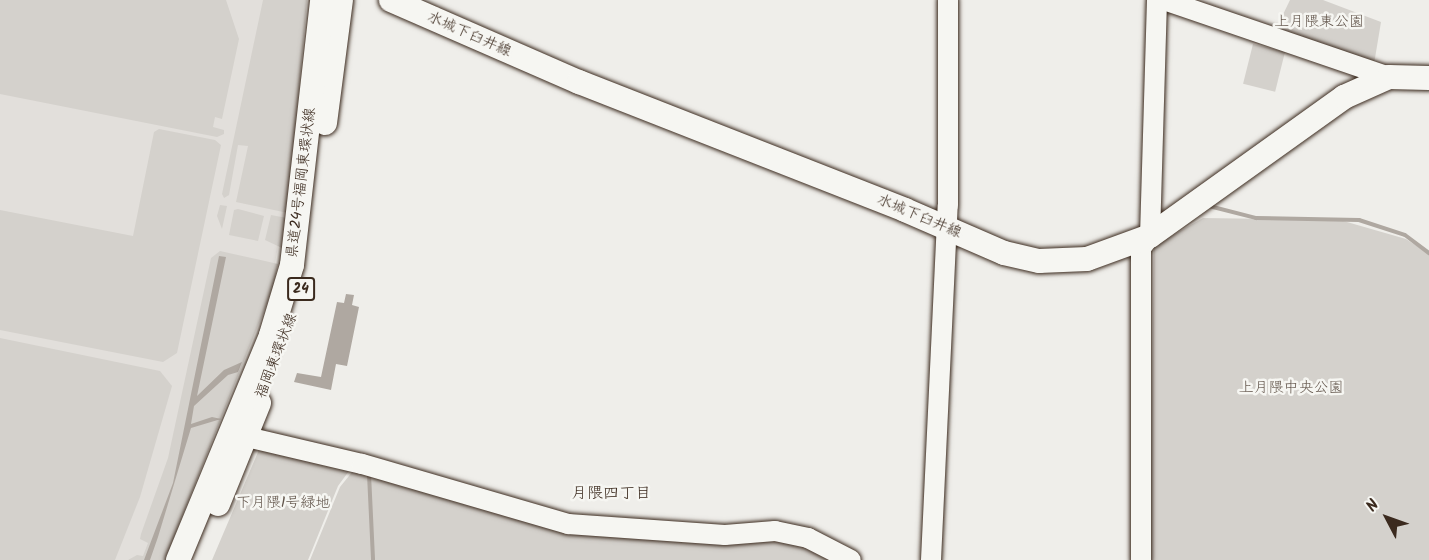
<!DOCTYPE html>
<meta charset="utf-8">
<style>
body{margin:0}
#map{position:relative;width:1429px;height:560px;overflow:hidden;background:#efeeea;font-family:Kalam,"Klee One",sans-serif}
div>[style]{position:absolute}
.built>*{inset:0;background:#e2dfdb}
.green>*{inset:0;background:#d4d1cc;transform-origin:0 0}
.water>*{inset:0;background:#afa8a1}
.stream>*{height:4px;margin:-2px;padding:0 2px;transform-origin:2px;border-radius:2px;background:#afa8a1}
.roads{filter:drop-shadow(0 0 2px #3b2a1e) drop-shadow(0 0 2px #3b2a1e)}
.minor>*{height:20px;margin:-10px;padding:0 10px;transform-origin:10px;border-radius:10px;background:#f6f6f2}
.major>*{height:24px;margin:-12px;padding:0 12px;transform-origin:12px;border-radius:12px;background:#f6f6f2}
span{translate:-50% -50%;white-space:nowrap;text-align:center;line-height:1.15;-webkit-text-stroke:5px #f6f6f2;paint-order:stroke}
.shield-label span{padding:2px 4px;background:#f6f6f2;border:2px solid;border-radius:4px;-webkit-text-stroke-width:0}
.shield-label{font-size:14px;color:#3b2a1e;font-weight:700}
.park-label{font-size:15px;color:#61544a}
.street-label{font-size:15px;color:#3b2a1e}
.neighbourhood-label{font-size:16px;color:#3b2a1e}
.north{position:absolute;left:1357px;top:488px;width:60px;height:60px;-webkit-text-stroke:4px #f6f6f2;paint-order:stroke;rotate:311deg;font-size:16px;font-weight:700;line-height:24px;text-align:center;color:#3b2a1e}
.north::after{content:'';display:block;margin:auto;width:21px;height:27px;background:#3b2a1e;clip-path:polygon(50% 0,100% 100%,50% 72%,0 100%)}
</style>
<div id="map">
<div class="built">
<i style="clip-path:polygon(0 0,298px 0,303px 41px,286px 202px,268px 302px,163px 560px,0 560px)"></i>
</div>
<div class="green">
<i style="clip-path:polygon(0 0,226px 0,239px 39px,222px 119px,215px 117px,213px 127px,224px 130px,224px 134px,217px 137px,0 94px)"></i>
<i style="clip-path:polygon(263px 0,307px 0,288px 213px,236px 202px,248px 146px,238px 145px,229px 195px,224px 198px,222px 194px)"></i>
<i style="clip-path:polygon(1290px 0,1323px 0,1381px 22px,1374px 64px,1274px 33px)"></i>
<i style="left:1253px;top:44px;width:33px;height:41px;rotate:14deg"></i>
<i style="clip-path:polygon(159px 129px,215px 140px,221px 145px,177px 353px,163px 362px,0 330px,0 210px,133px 236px,154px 132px)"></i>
<i style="clip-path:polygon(220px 205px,227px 206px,222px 229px,217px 216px)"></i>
<i style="clip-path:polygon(238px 209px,264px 216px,258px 241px,229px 235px,234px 210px)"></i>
<i style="clip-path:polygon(271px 215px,287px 218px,282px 248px,265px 240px)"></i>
<i style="clip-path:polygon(1203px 218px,1340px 220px,1406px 239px,1429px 254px,1429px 560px,1150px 560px,1154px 246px)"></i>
<i style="clip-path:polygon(220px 251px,278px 264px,273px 287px,165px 560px,128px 560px,137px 555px,143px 556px,148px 543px,140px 539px,141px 534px,168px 458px,211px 258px)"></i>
<i style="clip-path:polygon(0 338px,160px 371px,172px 386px,140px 497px,115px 560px,0 560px)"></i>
<i style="clip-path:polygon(261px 445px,347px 464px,349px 471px,338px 486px,308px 560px,212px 560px)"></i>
<i style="clip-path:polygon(357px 466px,540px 520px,775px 534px,845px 560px,310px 560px,340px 487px)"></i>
</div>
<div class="water">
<i style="clip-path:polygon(219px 256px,226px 257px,197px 396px,224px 370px,242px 362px,238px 372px,228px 375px,194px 406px,191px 424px,212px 417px,221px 419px,191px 428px,158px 537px,150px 560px,144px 560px,173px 483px)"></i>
<i style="clip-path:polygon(346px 294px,354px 295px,352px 305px,359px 307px,347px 366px,336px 364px,331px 390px,294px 382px,297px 373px,321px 377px,337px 302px,344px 303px)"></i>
</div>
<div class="stream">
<i style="left:1209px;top:206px;width:49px;rotate:14.3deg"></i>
<i style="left:1256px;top:218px;width:103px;rotate:1.1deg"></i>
<i style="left:1359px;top:220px;width:48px;rotate:18.1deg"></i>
<i style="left:1405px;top:235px;width:30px;rotate:37deg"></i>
<i style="left:369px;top:474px;width:86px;rotate:87.3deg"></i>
</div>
<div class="roads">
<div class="minor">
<i style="left:1164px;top:0;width:238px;rotate:18.9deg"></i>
<i style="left:247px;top:437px;width:118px;rotate:13.2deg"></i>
<i style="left:362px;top:464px;width:215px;rotate:16.2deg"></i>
<i style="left:568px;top:524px;width:157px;rotate:4deg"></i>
<i style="left:725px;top:535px;width:50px;rotate:-4.6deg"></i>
<i style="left:775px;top:531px;width:34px;rotate:12deg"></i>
<i style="left:808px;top:538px;width:48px;rotate:27.1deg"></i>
<i style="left:931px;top:560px;width:355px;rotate:-87.3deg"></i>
<i style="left:948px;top:205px;width:205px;rotate:-90deg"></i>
<i style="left:1141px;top:560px;width:312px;rotate:-90deg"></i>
<i style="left:1141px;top:248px;width:15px;rotate:-53deg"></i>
<i style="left:1150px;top:236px;width:236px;rotate:-88.3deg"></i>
</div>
<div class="major">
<i style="left:391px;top:0;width:205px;rotate:23.6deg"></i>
<i style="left:579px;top:82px;width:350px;rotate:21.4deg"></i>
<i style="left:905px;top:210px;width:108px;rotate:23.5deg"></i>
<i style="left:1004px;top:253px;width:36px;rotate:13deg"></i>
<i style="left:1039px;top:261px;width:48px;rotate:-2.4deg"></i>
<i style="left:1087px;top:259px;width:67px;rotate:-20.1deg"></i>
<i style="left:1150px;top:236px;width:239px;rotate:-35.6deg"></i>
<i style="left:1344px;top:97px;width:49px;rotate:-24deg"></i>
<i style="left:1389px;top:77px;width:40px;rotate:1.4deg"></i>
<i style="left:325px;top:123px;width:124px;rotate:-82.6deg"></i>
<i style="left:218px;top:504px;width:109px;rotate:-67.9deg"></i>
<i style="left:178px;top:560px;width:243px;rotate:-67.5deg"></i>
<i style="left:271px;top:335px;width:73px;rotate:-73.3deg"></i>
<i style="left:292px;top:265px;width:267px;rotate:-83.5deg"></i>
</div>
</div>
<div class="shield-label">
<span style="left:301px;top:289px">24</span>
</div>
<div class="park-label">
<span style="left:1319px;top:23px">上月隈東公園</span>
<span style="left:1291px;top:389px">上月隈中央公園</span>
<span style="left:283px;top:504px">下月隈1号緑地</span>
</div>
<div class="street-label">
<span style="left:469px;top:35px;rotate:24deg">水城下臼井線</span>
<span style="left:302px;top:183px;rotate:-83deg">県道24号福岡東環状線</span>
<span style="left:919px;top:217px;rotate:23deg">水城下臼井線</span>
<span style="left:277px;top:356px;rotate:-69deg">福岡東環状線</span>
</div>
<div class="neighbourhood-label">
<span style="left:611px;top:494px">月隈四丁目</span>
</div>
<div class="north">N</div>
</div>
